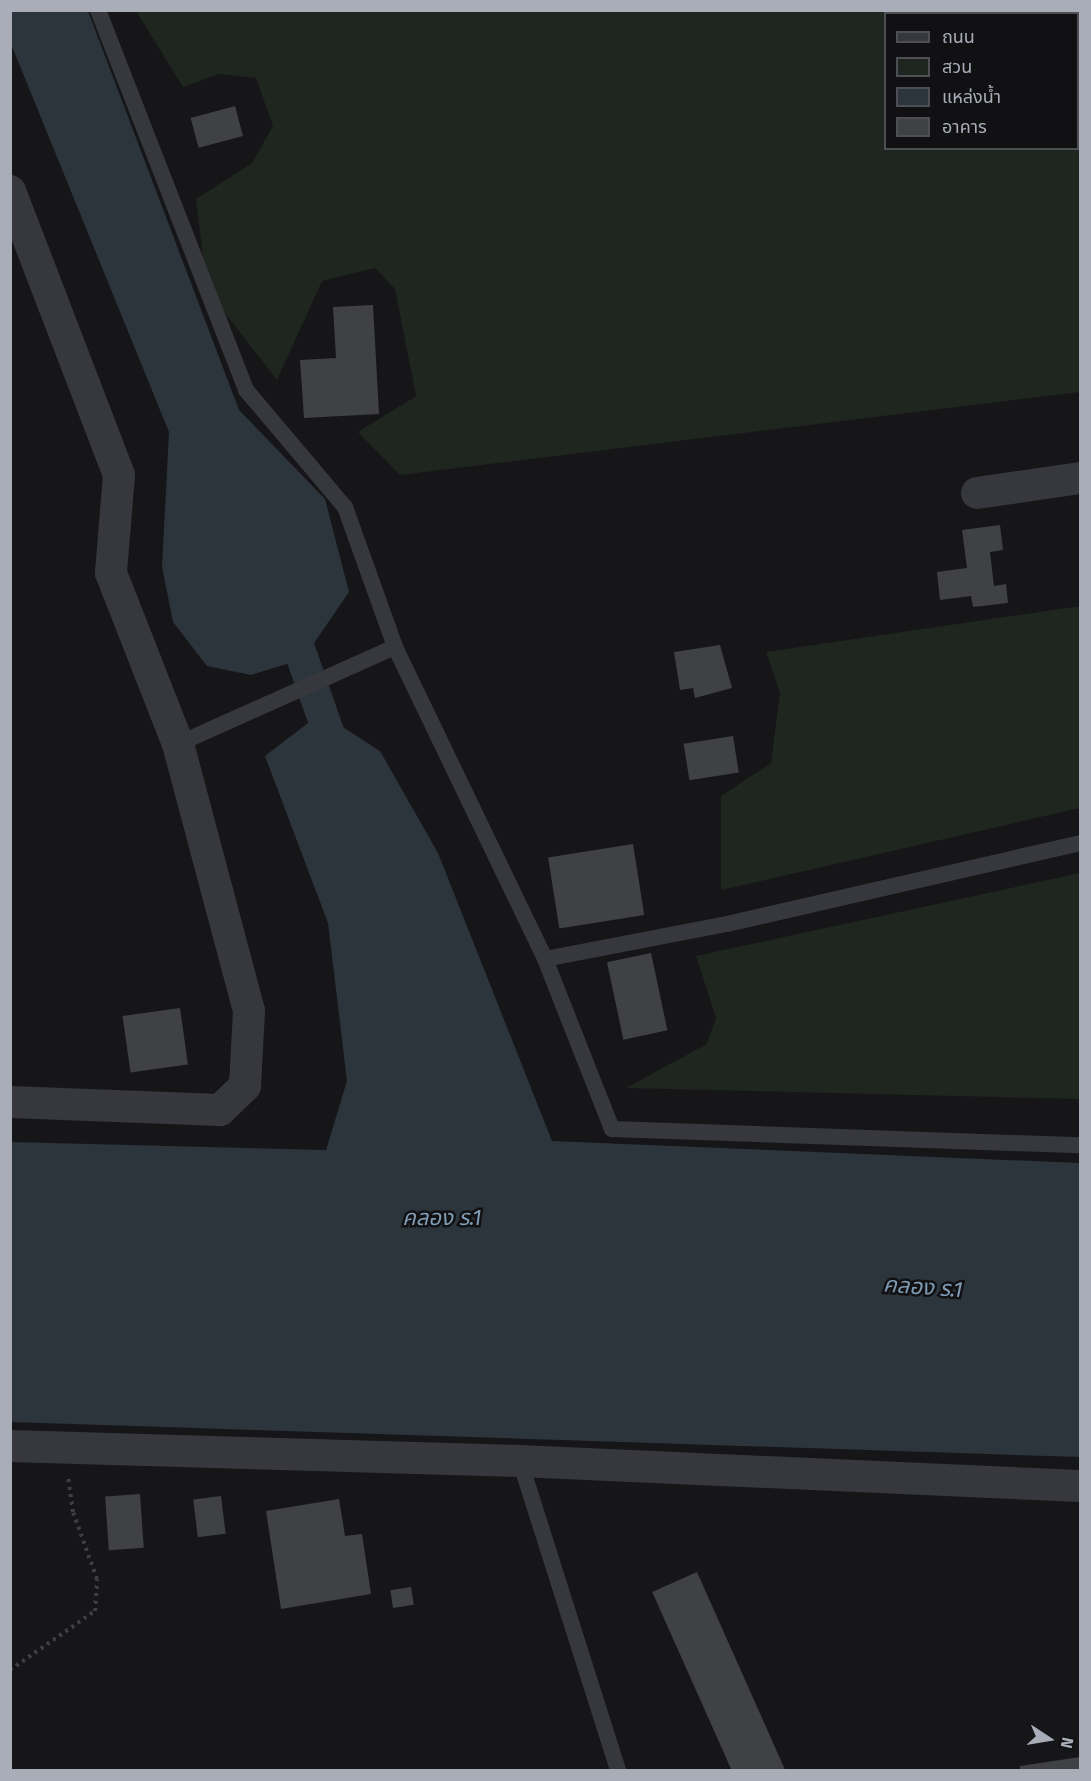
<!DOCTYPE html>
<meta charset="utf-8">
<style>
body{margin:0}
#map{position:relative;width:1091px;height:1781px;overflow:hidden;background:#161618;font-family:"Fira Sans","Noto Sans Thai",sans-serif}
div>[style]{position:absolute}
.green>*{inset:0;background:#1e261f}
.water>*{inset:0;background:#2c353c}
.canal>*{height:32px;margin:-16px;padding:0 16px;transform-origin:16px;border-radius:16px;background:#2c353c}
.building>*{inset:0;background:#404145;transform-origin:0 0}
.path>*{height:4px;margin-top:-2px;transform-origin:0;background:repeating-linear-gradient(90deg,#3d3f44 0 3px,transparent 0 7.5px)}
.lane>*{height:16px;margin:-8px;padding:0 8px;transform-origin:8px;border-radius:8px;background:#37383d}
.street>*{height:32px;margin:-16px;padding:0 16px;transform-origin:16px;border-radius:16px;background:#37383d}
span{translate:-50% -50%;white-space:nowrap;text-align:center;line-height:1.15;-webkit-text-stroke:5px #111113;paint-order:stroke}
.water-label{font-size:22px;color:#7f9bb3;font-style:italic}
.frame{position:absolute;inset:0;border:12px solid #a8adb8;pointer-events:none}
.legend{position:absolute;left:884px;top:12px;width:195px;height:138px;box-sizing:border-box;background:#111113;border:2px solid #4d4f55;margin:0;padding:8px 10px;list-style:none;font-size:18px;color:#a8adb8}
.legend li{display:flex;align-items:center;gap:12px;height:30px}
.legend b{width:30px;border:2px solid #4d4f55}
.north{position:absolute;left:1019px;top:1709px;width:60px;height:60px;-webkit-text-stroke:4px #111113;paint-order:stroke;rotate:102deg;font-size:16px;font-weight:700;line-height:24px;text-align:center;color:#a8adb8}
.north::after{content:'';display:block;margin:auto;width:21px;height:27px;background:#a8adb8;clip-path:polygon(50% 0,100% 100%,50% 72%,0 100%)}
</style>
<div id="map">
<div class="green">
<i style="clip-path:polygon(1007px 10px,1010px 13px,886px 14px,886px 148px,1078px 148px,1080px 27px,1080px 392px,400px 475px,358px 432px,416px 396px,395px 289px,375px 268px,322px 281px,277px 380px,207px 290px,196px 199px,252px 163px,273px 126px,256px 78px,219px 74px,183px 87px,136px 11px)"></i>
<i style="clip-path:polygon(1080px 606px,1080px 808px,721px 890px,721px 796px,771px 763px,780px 693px,766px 652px)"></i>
<i style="clip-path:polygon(1080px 873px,1080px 1099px,626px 1088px,707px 1044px,716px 1018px,696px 956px)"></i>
</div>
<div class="water">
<i style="clip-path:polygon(10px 11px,88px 11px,239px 410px,325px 499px,349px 592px,303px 659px,251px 675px,207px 666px,173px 622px,162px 567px,169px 432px,11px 44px)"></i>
<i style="clip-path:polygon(321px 713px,380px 751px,438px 853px,552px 1141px,1080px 1163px,1080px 1457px,11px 1422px,11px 1142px,326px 1150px,347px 1081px,328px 923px,265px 756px)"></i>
</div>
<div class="canal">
<i style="left:289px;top:620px;width:142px;rotate:70.7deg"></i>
</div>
<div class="building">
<i style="left:235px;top:106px;width:31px;height:46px;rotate:75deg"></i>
<i style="clip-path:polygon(373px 305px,379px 414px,304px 418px,300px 360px,336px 358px,333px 307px)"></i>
<i style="clip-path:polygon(1000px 525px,1003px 550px,990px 552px,994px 586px,1006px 584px,1008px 603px,973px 607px,971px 596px,940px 600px,937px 572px,967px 568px,962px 530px)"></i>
<i style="clip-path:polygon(720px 645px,732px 688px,695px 698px,693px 688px,680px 690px,674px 652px)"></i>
<i style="left:733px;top:736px;width:37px;height:50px;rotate:81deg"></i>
<i style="left:633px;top:844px;width:72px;height:86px;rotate:81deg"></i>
<i style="left:651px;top:953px;width:79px;height:45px;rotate:78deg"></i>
<i style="left:180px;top:1008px;width:57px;height:58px;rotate:82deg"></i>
<i style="left:140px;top:1494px;width:54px;height:35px;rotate:86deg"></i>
<i style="left:221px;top:1496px;width:38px;height:28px;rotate:83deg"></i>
<i style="clip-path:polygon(339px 1499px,345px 1536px,362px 1534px,371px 1594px,281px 1609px,266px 1511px)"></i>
<i style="left:697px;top:1572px;width:217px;height:49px;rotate:66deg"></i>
<i style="left:411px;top:1587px;width:18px;height:21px;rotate:81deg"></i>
<i style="clip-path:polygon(1080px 1757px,1080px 1770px,1020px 1770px,1020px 1766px)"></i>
</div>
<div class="path">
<i style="left:10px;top:1670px;width:103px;rotate:-34.8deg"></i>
<i style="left:95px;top:1611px;width:32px;rotate:-86deg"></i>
<i style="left:97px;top:1579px;width:71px;rotate:-109.7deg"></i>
<i style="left:73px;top:1512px;width:35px;rotate:-98deg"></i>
</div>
<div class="lane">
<i style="left:98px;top:10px;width:408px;rotate:68.7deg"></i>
<i style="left:246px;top:390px;width:153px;rotate:49.8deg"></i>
<i style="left:345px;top:507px;width:149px;rotate:70.3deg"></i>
<i style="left:178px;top:744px;width:238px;rotate:-24.1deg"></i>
<i style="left:395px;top:647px;width:346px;rotate:64.3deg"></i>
<i style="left:545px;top:959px;width:183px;rotate:68.5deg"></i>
<i style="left:612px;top:1129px;width:468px;rotate:2deg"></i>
<i style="left:545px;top:959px;width:185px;rotate:-10.9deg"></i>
<i style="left:727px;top:924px;width:362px;rotate:-12.9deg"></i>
<i style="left:520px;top:1461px;width:324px;rotate:72.4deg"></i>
</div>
<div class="street">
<i style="left:10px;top:191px;width:304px;rotate:69deg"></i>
<i style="left:119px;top:475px;width:98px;rotate:94.7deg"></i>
<i style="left:111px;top:573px;width:184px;rotate:68.6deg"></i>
<i style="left:178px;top:744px;width:276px;rotate:75.1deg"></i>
<i style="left:249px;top:1011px;width:75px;rotate:93.1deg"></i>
<i style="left:245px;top:1086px;width:35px;rotate:136deg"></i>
<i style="left:220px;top:1110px;width:210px;rotate:-177.8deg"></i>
<i style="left:977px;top:493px;width:104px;rotate:-8.3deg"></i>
<i style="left:10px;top:1446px;width:510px;rotate:1.68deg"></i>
<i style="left:520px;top:1461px;width:561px;rotate:2.56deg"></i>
</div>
<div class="water-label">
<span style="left:442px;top:1218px">คลอง ร.1</span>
<span style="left:923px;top:1287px;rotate:4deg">คลอง ร.1</span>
</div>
<div class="frame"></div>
<ul class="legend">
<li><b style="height:8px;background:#37383d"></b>ถนน</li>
<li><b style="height:16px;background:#1e261f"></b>สวน</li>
<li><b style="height:16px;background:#2c353c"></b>แหล่งน้ำ</li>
<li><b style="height:16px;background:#404145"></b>อาคาร</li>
</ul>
<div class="north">N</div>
</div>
